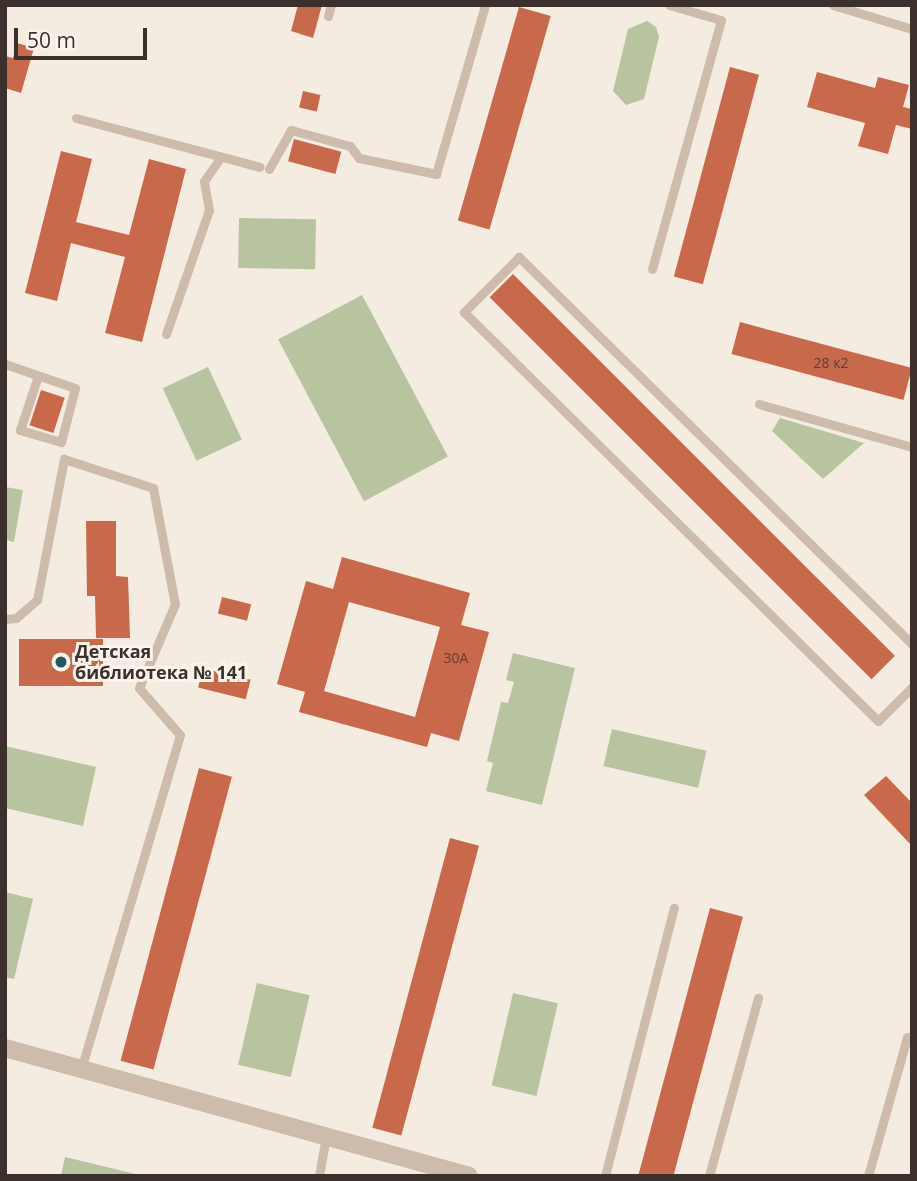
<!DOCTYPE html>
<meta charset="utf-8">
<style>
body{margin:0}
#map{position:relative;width:917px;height:1181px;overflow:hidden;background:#f4ebe1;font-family:"Open Sans",sans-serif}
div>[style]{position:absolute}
.green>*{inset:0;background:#b8c4a0;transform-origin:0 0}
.building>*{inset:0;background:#c8694b;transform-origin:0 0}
.lane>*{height:9px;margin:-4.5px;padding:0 4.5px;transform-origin:4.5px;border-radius:4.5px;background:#cdbbac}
.street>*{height:18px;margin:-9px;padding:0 9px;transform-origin:9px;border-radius:9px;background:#cdbbac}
.dots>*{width:19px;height:19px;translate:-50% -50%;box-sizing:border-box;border:4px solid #fbf5ee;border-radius:50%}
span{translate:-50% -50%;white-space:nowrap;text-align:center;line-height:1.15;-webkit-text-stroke:6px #fbf5ee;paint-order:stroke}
.number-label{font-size:14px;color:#5e3e33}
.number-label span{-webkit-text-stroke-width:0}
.poi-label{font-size:18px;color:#3b302b;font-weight:700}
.left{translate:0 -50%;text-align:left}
.frame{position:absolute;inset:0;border:7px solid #3b302b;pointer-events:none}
.scale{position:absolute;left:14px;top:28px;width:133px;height:32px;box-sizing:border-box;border:4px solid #3b302b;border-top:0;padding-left:9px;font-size:21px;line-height:24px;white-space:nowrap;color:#3b302b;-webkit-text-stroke:5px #fbf5ee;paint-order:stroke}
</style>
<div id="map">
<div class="green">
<i style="clip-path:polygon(647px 21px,656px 27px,659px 37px,644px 99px,626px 105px,613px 91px,628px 29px)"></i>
<i style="left:239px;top:218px;width:77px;height:50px;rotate:1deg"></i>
<i style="left:362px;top:295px;width:183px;height:95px;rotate:62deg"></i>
<i style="left:208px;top:367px;width:80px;height:50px;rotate:65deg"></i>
<i style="clip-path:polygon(780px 418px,864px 443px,823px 479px,772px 431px)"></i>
<i style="clip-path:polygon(5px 487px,23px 490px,14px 542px,5px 540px)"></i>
<i style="clip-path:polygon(513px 653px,575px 668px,542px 805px,486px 791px,493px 763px,487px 761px,501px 702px,508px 703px,514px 682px,506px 680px)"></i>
<i style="left:612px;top:729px;width:97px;height:38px;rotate:13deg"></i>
<i style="clip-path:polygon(5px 746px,96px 767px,83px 826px,5px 808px)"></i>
<i style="clip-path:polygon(5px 892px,33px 899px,14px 979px,5px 977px)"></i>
<i style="left:257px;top:983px;width:54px;height:84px;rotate:13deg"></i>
<i style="left:513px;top:993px;width:46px;height:95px;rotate:13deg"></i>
<i style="clip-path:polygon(65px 1157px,144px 1176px,61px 1176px)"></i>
</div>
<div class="building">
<i style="clip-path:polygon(298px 5px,322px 5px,313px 38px,291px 31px)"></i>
<i style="left:519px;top:7px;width:33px;height:222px;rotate:16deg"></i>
<i style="clip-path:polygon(17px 43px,34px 48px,21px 93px,5px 88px,5px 56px,13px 58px)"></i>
<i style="left:730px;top:67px;width:30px;height:217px;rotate:15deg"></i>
<i style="clip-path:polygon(817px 72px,875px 88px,878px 77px,909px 85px,903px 107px,912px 109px,912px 129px,896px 125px,888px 154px,858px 146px,865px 123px,807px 107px)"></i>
<i style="left:303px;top:91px;width:18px;height:17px;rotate:13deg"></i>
<i style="left:294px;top:139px;width:49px;height:23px;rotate:15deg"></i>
<i style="clip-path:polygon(61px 151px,92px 159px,76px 222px,129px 235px,149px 159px,186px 169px,142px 342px,105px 333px,125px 257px,71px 243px,57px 301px,25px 293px)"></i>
<i style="left:513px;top:274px;width:540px;height:33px;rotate:45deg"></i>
<i style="left:740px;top:322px;width:178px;height:33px;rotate:15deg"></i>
<i style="left:41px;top:390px;width:25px;height:37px;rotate:18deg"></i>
<i style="clip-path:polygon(86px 521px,116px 521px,116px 576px,128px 577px,130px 638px,96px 638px,95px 596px,87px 596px)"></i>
<i style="clip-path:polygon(evenodd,342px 557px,470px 593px,461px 625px,489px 632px,459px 741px,431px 733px,427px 747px,299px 712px,305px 692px,277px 684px,306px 581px,333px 589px,342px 557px,349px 602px,440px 627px,415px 717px,324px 691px,349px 602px)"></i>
<i style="left:222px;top:597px;width:30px;height:17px;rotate:14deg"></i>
<i style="left:19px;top:639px;width:84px;height:47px"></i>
<i style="left:203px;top:668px;width:49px;height:20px;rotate:14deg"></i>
<i style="left:199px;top:768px;width:34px;height:303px;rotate:15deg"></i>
<i style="clip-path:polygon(886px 776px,912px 803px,912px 846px,864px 795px)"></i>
<i style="left:450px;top:838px;width:30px;height:300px;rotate:15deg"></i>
<i style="left:710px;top:908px;width:34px;height:278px;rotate:15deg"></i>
</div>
<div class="lane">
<i style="left:833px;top:5px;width:83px;rotate:16.9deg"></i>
<i style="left:328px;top:16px;width:11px;rotate:-75deg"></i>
<i style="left:76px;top:118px;width:190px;rotate:14.9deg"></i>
<i style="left:269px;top:169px;width:45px;rotate:-60.6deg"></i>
<i style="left:291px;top:130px;width:61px;rotate:15.2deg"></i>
<i style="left:350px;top:146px;width:15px;rotate:53deg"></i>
<i style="left:359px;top:158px;width:79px;rotate:11.7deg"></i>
<i style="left:436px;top:174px;width:176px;rotate:-73.8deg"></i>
<i style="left:652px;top:269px;width:258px;rotate:-74.5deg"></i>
<i style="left:721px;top:20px;width:54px;rotate:-163.9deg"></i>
<i style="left:166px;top:334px;width:131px;rotate:-70.9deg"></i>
<i style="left:209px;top:210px;width:29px;rotate:-100deg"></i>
<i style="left:204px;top:181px;width:29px;rotate:-55deg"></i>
<i style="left:5px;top:364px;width:74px;rotate:18.9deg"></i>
<i style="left:75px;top:388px;width:56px;rotate:104.5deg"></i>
<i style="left:61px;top:442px;width:43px;rotate:-163.7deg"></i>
<i style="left:20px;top:430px;width:57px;rotate:-71.6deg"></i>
<i style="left:759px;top:404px;width:159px;rotate:15.7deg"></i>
<i style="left:5px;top:619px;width:11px;rotate:-5deg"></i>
<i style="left:16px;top:618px;width:28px;rotate:-41deg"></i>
<i style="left:37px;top:600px;width:144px;rotate:-79.2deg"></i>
<i style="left:64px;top:459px;width:94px;rotate:18deg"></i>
<i style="left:153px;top:488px;width:118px;rotate:79.3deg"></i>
<i style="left:175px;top:604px;width:91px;rotate:113.2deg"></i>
<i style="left:139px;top:688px;width:62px;rotate:48.9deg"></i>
<i style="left:180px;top:735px;width:348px;rotate:106.5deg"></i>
<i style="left:912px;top:644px;width:552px;rotate:-135.44deg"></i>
<i style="left:519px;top:257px;width:78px;rotate:135deg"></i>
<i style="left:464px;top:312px;width:582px;rotate:44.65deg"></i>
<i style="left:878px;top:721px;width:48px;rotate:-45deg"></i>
<i style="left:319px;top:1176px;width:41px;rotate:-80.1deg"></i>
<i style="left:605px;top:1176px;width:277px;rotate:-75.6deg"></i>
<i style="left:709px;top:1176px;width:185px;rotate:-74.6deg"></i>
<i style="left:868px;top:1176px;width:144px;rotate:-74.3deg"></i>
<i style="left:907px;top:1037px;width:5px;rotate:11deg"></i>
</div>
<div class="street">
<i style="left:5px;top:1048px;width:481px;rotate:15.4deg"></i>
</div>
<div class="dots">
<i style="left:61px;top:662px;background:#1f5a5e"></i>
</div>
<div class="number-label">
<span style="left:831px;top:363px">28 к2</span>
<span style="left:456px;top:658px">30А</span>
</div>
<div class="poi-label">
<span class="left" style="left:75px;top:662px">Детская<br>библиотека № 141</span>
</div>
<div class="frame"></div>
<div class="scale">50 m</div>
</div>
